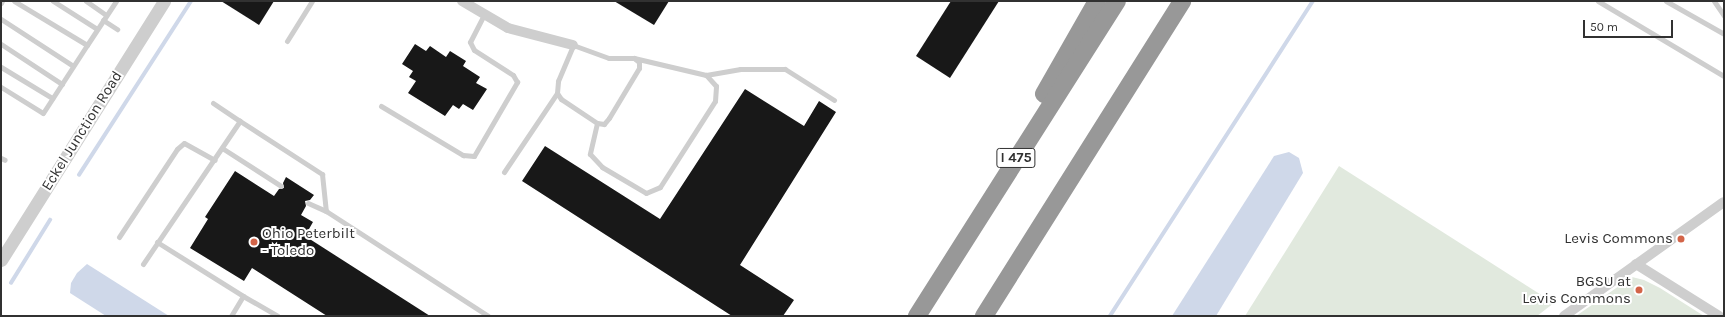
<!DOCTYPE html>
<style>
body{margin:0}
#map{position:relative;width:1725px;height:317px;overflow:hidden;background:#fff;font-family:Karla,sans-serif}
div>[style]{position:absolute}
.green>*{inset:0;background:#e1e9de}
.water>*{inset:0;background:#cfd8e9}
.stream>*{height:3.5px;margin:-1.75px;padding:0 1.75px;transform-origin:1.75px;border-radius:1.75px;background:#cfd8e9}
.building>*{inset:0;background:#181818}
.service>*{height:5px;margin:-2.5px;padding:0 2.5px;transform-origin:2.5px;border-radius:2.5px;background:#cecece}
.minor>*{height:10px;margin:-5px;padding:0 5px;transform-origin:5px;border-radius:5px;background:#cecece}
.tertiary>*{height:13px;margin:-6.5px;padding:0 6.5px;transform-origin:6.5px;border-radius:6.5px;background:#cecece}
.motorway>*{height:18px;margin:-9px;padding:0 9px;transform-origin:9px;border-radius:9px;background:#989898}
.dots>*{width:11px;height:11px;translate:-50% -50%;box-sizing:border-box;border:2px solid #fff;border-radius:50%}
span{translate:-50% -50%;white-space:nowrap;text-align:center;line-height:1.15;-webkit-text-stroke:4px #fff;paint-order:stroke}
.shield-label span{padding:1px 3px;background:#fff;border:1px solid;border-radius:3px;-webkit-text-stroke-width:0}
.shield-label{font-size:14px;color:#313131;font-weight:700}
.street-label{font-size:15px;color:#313131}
.poi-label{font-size:15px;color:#313131}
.left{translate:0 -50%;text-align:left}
.right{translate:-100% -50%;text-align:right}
.frame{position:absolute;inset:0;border:2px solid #313131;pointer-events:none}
.scale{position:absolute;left:1583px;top:20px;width:90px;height:18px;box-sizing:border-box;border:2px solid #313131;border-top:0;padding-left:5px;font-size:12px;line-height:14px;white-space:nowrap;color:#313131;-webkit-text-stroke:3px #fff;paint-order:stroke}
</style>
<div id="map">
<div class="green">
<i style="clip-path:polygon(1339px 166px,1554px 303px,1537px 316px,1245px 316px)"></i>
<i style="clip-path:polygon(1632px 277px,1644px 280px,1660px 288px,1704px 316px,1576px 316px)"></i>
</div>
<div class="water">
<i style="clip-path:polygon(1289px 152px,1299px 158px,1303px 173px,1216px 316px,1172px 316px,1274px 156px)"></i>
<i style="clip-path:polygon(87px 264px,169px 316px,106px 316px,70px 293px,71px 283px,77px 273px)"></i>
</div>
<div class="stream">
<i style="left:79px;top:175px;width:207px;rotate:-57.2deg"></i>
<i style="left:11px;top:283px;width:74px;rotate:-58.2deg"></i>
<i style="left:1110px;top:316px;width:375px;rotate:-57.2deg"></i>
</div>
<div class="building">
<i style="clip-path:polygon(221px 1px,274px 1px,259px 25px)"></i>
<i style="clip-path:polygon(614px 1px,669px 1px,654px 25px)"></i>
<i style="clip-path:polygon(951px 1px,999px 1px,950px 78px,916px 56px)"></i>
<i style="clip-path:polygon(415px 44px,426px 51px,430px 46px,446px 57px,450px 51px,466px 61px,463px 66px,480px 77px,476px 83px,487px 89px,473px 110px,463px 104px,459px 109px,453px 105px,445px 116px,408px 93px,416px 81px,409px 77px,413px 71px,402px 64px)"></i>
<i style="clip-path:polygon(745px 89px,804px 126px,819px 101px,836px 112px,740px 265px,794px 300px,783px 316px,732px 316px,522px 181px,545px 146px,660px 219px)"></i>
<i style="clip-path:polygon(235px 171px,274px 196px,279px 189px,284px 188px,283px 183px,286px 177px,314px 195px,310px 200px,305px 201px,306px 206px,301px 215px,313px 222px,305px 236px,430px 316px,327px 316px,252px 268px,244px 281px,190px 248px,208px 219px,205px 217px)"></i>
</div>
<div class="service">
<i style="left:53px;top:1px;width:52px;rotate:32.5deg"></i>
<i style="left:86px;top:1px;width:24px;rotate:35deg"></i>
<i style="left:1598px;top:1px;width:147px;rotate:30.8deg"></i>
<i style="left:1666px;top:1px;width:67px;rotate:29.6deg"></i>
<i style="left:1714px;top:1px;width:18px;rotate:56deg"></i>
<i style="left:1px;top:3px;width:2px;rotate:-63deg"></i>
<i style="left:1px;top:19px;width:86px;rotate:33.1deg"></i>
<i style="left:103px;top:20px;width:17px;rotate:33deg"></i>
<i style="left:287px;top:41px;width:47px;rotate:-58deg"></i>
<i style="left:1px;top:44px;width:73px;rotate:33.3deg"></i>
<i style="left:87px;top:45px;width:53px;rotate:-56.6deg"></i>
<i style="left:573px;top:45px;width:38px;rotate:20deg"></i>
<i style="left:609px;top:58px;width:25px"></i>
<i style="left:634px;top:58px;width:6px;rotate:39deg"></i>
<i style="left:639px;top:62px;width:6px;rotate:90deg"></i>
<i style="left:639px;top:68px;width:58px;rotate:121deg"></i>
<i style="left:609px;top:118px;width:8px;rotate:130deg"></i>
<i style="left:604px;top:124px;width:7px;rotate:-172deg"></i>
<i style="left:597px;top:123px;width:43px;rotate:-146.3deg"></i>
<i style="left:561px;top:99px;width:7px;rotate:-124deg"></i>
<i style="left:557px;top:93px;width:12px;rotate:-85deg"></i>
<i style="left:558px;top:81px;width:39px;rotate:-67deg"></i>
<i style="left:1px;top:67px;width:60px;rotate:31.3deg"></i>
<i style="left:706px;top:75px;width:35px;rotate:-10deg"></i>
<i style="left:740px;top:69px;width:45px"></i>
<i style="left:785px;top:69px;width:58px;rotate:32.3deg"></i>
<i style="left:1px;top:87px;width:49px;rotate:31.8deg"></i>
<i style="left:43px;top:113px;width:81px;rotate:-57.1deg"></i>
<i style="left:87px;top:45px;width:85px;rotate:-148.9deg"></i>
<i style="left:213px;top:103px;width:32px;rotate:34deg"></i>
<i style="left:381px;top:106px;width:96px;rotate:30.9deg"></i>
<i style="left:463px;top:155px;width:11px;rotate:5deg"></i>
<i style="left:474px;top:156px;width:86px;rotate:-59.8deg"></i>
<i style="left:517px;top:82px;width:8px;rotate:-120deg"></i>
<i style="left:513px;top:75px;width:46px;rotate:-147.3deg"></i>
<i style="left:474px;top:50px;width:9px;rotate:-117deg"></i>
<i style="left:470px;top:42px;width:30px;rotate:-63deg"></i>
<i style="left:597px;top:123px;width:32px;rotate:103deg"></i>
<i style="left:590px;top:154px;width:18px;rotate:47deg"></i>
<i style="left:602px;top:167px;width:51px;rotate:30.6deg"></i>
<i style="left:646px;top:193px;width:15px;rotate:-23deg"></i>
<i style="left:660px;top:187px;width:102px;rotate:-57.4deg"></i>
<i style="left:715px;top:101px;width:15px;rotate:-86deg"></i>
<i style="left:716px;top:86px;width:15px;rotate:-132deg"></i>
<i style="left:706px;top:75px;width:74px;rotate:-166.7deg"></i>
<i style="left:222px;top:148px;width:70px;rotate:32.8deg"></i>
<i style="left:1px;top:158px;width:4px;rotate:27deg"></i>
<i style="left:504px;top:172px;width:95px;rotate:-56.1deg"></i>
<i style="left:308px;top:203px;width:20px;rotate:24deg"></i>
<i style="left:119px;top:237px;width:105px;rotate:-56.6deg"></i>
<i style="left:177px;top:149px;width:9px;rotate:-41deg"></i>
<i style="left:184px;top:143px;width:35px;rotate:29deg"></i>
<i style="left:157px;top:242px;width:102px;rotate:32.1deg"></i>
<i style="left:243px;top:296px;width:23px;rotate:121deg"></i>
<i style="left:143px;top:264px;width:173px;rotate:-55.9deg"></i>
<i style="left:240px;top:121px;width:98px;rotate:32.9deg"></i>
<i style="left:322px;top:174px;width:37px;rotate:84deg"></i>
<i style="left:326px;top:211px;width:193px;rotate:32.9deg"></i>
<i style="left:243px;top:296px;width:40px;rotate:29.7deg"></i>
</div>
<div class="minor">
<i style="left:462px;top:1px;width:53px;rotate:30.4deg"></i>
<i style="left:508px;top:28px;width:67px;rotate:14.7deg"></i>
<i style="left:1636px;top:264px;width:98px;rotate:32.1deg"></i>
<i style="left:1564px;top:316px;width:196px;rotate:-35.5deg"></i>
</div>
<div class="tertiary">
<i style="left:1px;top:260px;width:306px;rotate:-57.8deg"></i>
</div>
<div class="motorway">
<i style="left:1044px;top:94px;width:107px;rotate:-60.3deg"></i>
<i style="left:917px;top:316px;width:373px;rotate:-57.6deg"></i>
<i style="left:984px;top:316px;width:372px;rotate:-57.8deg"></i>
</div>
<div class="dots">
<i style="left:1681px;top:239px;background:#d36448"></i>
<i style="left:254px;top:242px;background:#d36448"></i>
<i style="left:1639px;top:290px;background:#d36448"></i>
</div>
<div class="shield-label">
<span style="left:1016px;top:158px">I 475</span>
</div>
<div class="street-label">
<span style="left:82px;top:131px;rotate:-58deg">Eckel Junction Road</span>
</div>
<div class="poi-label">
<span class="left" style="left:262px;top:242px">Ohio Peterbilt<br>- Toledo</span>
<span class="right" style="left:1673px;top:239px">Levis Commons</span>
<span class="right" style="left:1631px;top:290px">BGSU at<br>Levis Commons</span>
</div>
<div class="frame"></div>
<div class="scale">50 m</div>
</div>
